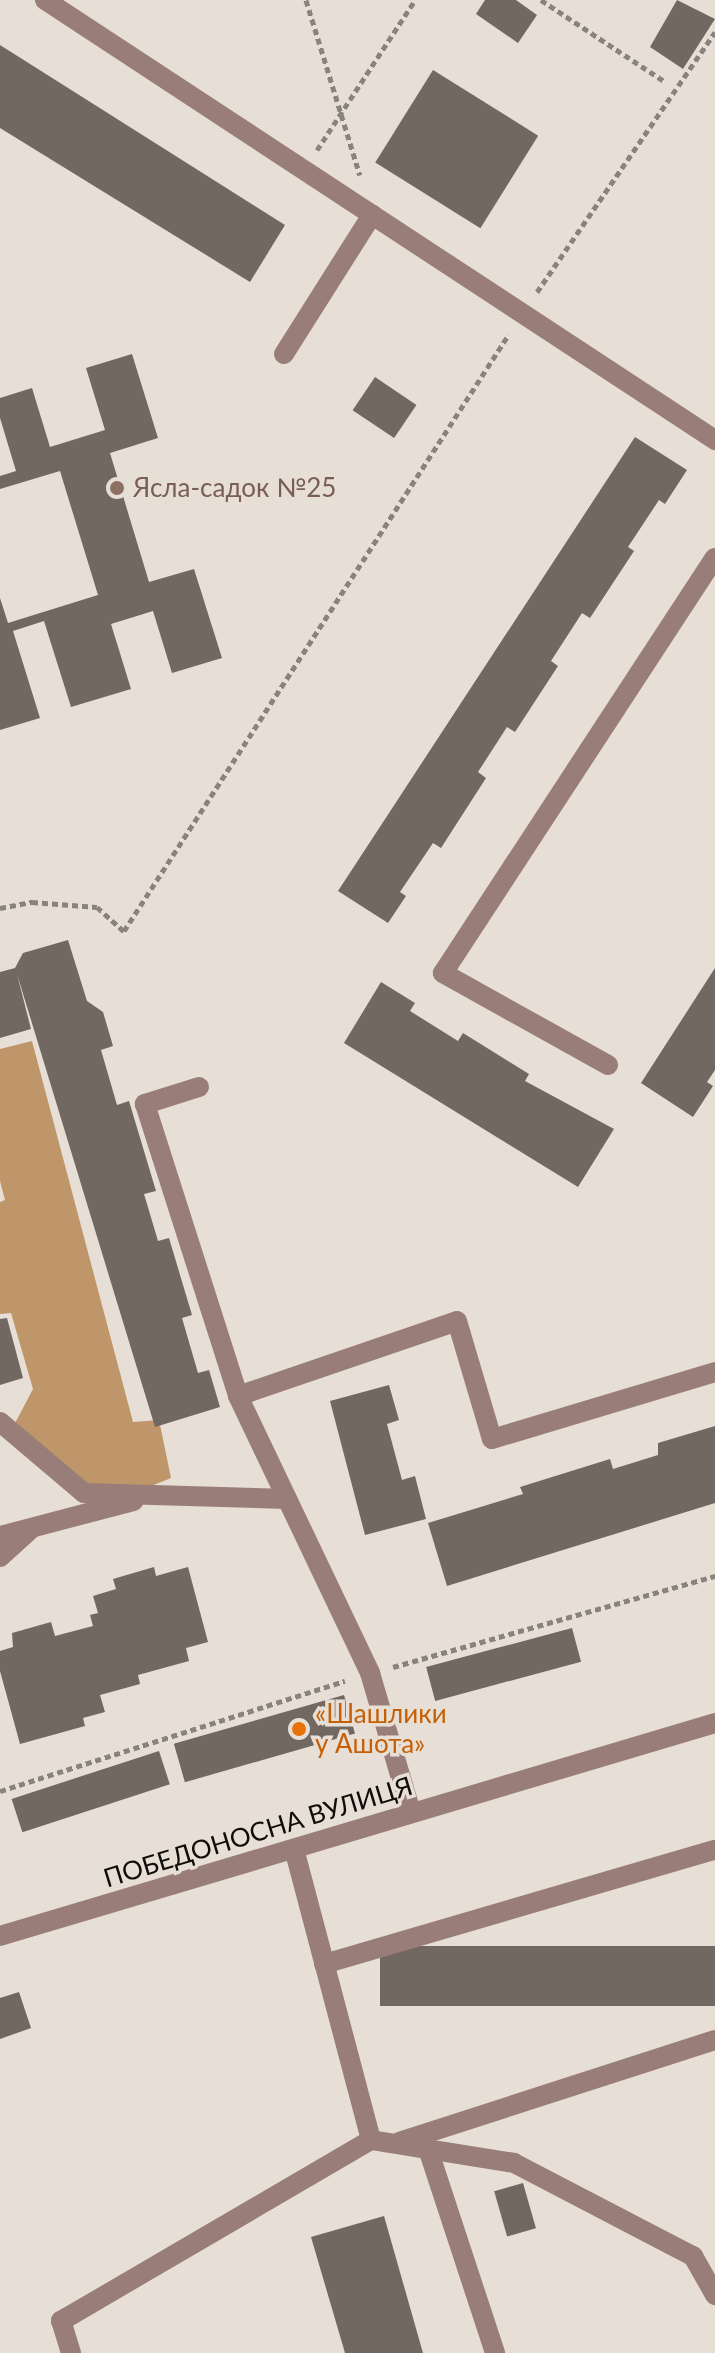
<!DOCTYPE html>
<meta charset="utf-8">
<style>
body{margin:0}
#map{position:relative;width:715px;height:2353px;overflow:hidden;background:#e7dfd6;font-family:Lato,sans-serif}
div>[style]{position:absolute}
.forest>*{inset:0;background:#bf9669}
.building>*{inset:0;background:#706861;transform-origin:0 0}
.path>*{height:5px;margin-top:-2.5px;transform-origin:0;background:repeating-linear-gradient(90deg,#88837c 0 6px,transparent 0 10px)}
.minor>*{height:20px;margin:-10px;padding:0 10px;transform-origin:10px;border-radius:10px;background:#997d79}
.dots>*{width:22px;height:22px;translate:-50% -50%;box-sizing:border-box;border:4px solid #e7dfd6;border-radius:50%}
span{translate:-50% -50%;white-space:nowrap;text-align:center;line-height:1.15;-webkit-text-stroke:7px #e7dfd6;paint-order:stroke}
.education-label{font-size:26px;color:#785e54}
.left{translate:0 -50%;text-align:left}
.food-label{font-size:26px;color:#c56008}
.street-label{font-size:26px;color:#0f0d0a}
</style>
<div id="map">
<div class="forest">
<i style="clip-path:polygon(32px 1041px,133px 1422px,159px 1420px,171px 1478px,144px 1489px,87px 1489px,14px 1425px,33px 1389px,11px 1313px,0 1314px,0 1202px,5px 1200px,0 1181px,0 1049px)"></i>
</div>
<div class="building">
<i style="clip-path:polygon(485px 0,516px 0,537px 15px,518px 43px,476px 14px)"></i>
<i style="clip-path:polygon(677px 0,715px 19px,683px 69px,650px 47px)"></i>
<i style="clip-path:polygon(0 45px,285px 225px,250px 282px,0 128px)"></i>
<i style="left:433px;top:70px;width:124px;height:109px;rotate:32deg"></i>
<i style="clip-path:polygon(132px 354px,158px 438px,110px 453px,149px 582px,194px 569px,222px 658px,172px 673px,153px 611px,111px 624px,131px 689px,71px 707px,44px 621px,13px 631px,40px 718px,0 730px,0 598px,8px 623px,98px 595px,60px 471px,0 489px,0 476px,16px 471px,0 418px,0 398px,32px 388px,50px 447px,105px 430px,86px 368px)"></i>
<i style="left:375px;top:377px;width:50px;height:40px;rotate:34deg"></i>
<i style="clip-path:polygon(635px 437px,687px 470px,665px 504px,659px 500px,628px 547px,634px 551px,590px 618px,582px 613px,551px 661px,558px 666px,515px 732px,507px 727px,478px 772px,486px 778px,441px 848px,433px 843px,400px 892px,406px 896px,388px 923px,338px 891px)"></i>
<i style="clip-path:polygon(68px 940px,87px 1001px,103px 1012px,113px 1046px,101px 1050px,117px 1105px,129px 1101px,156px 1191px,144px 1194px,158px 1241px,169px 1238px,192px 1315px,182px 1318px,198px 1373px,209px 1370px,220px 1407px,155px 1427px,17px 974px,31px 1029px,0 1038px,0 972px,15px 968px,23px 953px)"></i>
<i style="clip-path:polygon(715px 968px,715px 1070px,707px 1082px,713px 1086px,693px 1117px,641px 1083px)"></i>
<i style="clip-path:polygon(381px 982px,415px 1003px,410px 1011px,458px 1041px,463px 1033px,529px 1074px,525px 1081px,614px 1129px,578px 1187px,344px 1043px)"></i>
<i style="clip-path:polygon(7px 1318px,23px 1378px,0 1385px,0 1319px)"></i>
<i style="clip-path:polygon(389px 1385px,399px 1420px,387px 1424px,402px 1480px,415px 1476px,426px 1519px,365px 1535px,330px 1401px)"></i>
<i style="clip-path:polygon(715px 1426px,715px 1503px,447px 1586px,428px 1523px,523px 1494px,520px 1487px,610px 1459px,613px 1469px,658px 1455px,658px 1443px)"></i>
<i style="clip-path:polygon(154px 1567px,156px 1576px,188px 1567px,208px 1642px,186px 1648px,189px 1661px,138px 1675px,140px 1684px,100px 1695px,105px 1712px,83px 1718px,85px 1726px,20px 1744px,0 1671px,0 1651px,13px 1647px,12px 1633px,51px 1622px,55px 1636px,93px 1626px,90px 1615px,98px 1613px,93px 1596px,116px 1589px,113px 1579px)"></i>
<i style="left:572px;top:1628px;width:35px;height:151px;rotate:75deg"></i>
<i style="left:344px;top:1695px;width:40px;height:177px;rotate:74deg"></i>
<i style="left:159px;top:1751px;width:35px;height:155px;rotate:72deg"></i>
<i style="left:715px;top:1946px;width:60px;height:335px;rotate:90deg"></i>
<i style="clip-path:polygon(19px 1992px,31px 2028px,0 2039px,0 1998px)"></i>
<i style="left:523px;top:2183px;width:47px;height:30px;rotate:74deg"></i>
<i style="clip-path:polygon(384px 2216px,423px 2353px,345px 2353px,311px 2237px)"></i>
</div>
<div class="path">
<i style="left:306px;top:0;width:183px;rotate:72.9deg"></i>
<i style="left:541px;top:0;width:147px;rotate:33.4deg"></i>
<i style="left:317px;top:150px;width:179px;rotate:-56.8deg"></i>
<i style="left:537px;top:292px;width:315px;rotate:-55.6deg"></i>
<i style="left:0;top:908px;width:33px;rotate:-11deg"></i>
<i style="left:32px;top:902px;width:65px;rotate:4.4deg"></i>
<i style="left:97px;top:907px;width:36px;rotate:42deg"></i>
<i style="left:124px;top:931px;width:710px;rotate:-57.18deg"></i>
<i style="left:393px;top:1667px;width:335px;rotate:-15.8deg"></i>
<i style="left:0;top:1791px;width:362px;rotate:-17.7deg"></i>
</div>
<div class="minor">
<i style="left:45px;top:0;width:802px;rotate:33.29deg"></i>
<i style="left:284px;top:354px;width:165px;rotate:-57.7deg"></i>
<i style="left:608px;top:1065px;width:189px;rotate:-150.9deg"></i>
<i style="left:443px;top:973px;width:496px;rotate:-56.8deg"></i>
<i style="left:199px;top:1087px;width:57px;rotate:162.5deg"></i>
<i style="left:145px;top:1104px;width:306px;rotate:72.3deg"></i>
<i style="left:238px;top:1396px;width:307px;rotate:64.5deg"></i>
<i style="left:370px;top:1673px;width:145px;rotate:73.6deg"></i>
<i style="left:238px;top:1396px;width:231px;rotate:-18.9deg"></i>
<i style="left:457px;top:1321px;width:123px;rotate:73.5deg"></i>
<i style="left:492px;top:1439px;width:233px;rotate:-16.7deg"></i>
<i style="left:0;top:1422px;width:110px;rotate:40.2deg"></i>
<i style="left:84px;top:1493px;width:203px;rotate:1.7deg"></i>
<i style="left:0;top:1536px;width:138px;rotate:-14.7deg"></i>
<i style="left:0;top:1557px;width:42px;rotate:-42.1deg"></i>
<i style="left:0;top:1936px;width:746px;rotate:-16.59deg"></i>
<i style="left:324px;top:1964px;width:407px;rotate:-16.3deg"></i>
<i style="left:371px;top:2140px;width:145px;rotate:9.1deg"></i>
<i style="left:514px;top:2163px;width:202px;rotate:27.5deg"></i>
<i style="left:693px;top:2256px;width:45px;rotate:60.6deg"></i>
<i style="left:399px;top:2142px;width:332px;rotate:-17.9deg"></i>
<i style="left:428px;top:2149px;width:215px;rotate:71.8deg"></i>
<i style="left:71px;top:2353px;width:34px;rotate:-107deg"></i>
<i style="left:61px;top:2321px;width:359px;rotate:-30.3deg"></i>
<i style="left:371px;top:2140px;width:301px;rotate:-104.8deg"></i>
</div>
<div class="dots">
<i style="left:117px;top:488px;background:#8d6e63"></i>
<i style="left:299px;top:1729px;background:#e8710a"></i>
</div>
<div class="education-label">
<span class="left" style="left:133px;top:488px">Ясла-садок №25</span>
</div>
<div class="food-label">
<span class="left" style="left:315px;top:1729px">«Шашлики<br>у Ашота»</span>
</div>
<div class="street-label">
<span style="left:258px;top:1832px;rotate:-17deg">ПОБЕДОНОСНА ВУЛИЦЯ</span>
</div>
</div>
